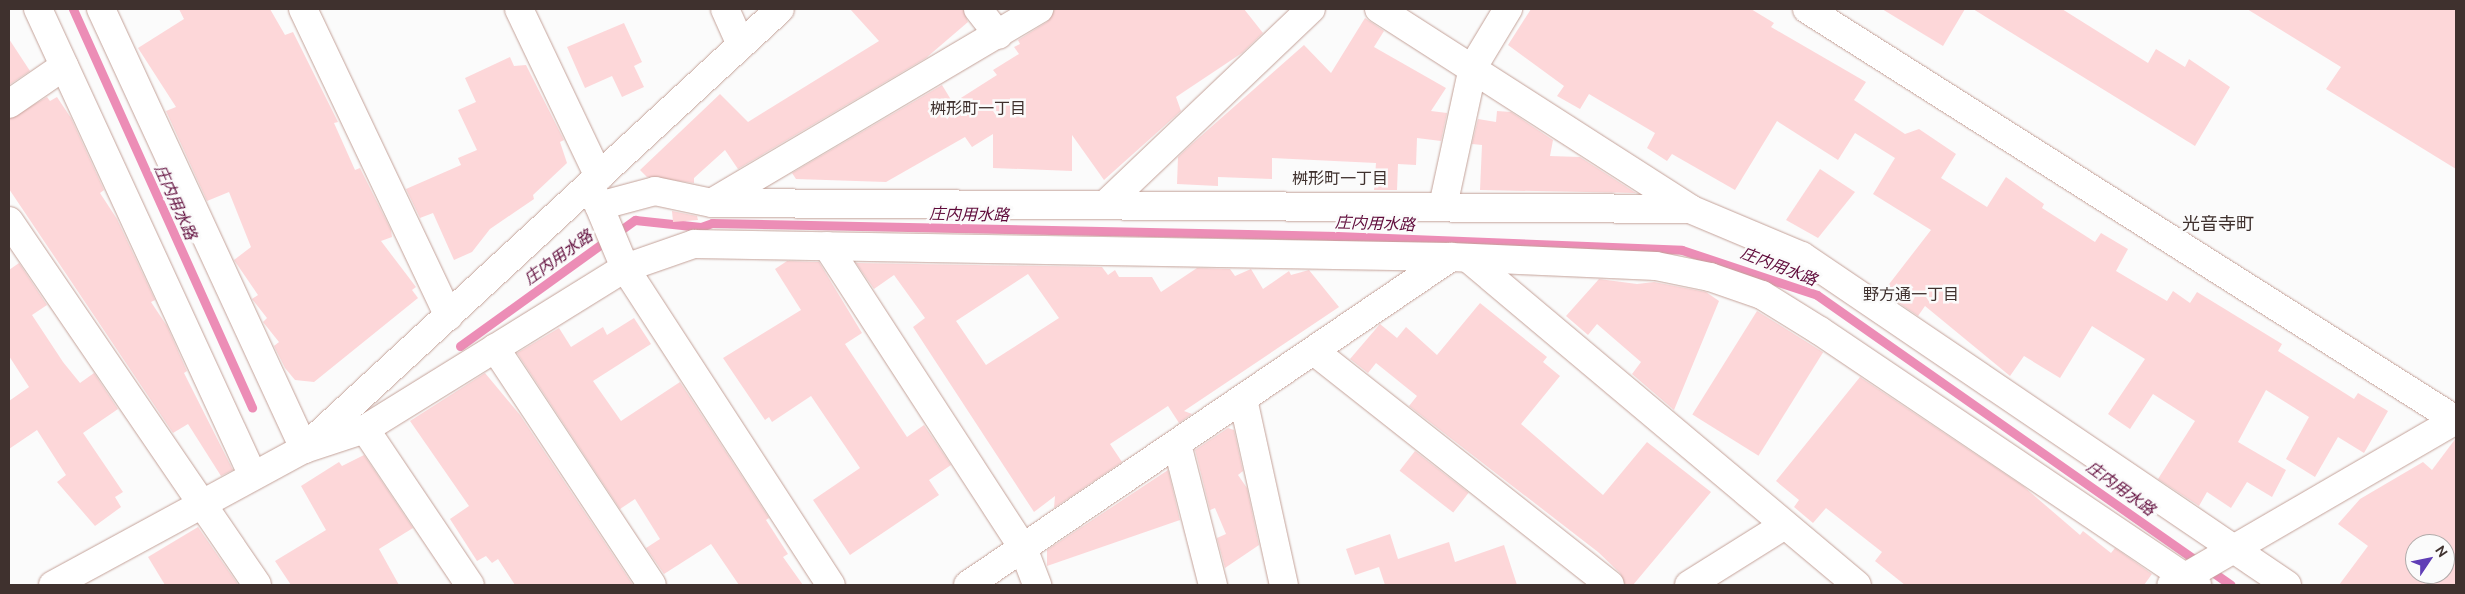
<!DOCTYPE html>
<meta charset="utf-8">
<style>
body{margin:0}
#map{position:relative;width:2465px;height:594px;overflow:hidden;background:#fbfbfb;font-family:Ubuntu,"Noto Sans JP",sans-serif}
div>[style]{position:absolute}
.stream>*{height:9px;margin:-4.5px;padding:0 4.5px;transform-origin:4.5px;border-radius:4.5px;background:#ec8db6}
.building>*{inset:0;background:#fdd7d9;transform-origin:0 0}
.roads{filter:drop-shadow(0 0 1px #c4a299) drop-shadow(0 0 1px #c4a299)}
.minor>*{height:28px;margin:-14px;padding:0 14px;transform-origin:14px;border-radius:14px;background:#fff}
span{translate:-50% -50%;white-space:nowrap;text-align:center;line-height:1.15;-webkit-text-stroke:5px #fbfbfb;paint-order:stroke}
.neighbourhood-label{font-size:16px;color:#3f312e}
.water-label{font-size:16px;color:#5f0a3a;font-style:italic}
.quarter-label{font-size:18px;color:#3f312e}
.frame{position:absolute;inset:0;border:10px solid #3f312e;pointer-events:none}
.north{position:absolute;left:2405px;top:534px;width:50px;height:50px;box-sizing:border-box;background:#fbfbfb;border:1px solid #b0aaa9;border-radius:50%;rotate:56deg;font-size:14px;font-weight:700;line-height:20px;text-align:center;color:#3f312e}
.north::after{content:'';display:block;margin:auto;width:18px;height:22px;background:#603eb6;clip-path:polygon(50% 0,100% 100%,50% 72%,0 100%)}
</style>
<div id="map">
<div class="stream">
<i style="left:73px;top:9px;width:437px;rotate:65.8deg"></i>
<i style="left:460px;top:346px;width:216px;rotate:-35.8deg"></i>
<i style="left:635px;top:220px;width:66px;rotate:6.1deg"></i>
<i style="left:701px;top:227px;width:12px;rotate:-20deg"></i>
<i style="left:712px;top:223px;width:625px;rotate:1.19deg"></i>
<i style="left:1337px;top:236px;width:345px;rotate:2.3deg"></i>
<i style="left:1682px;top:250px;width:142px;rotate:18.4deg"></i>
<i style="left:1817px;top:295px;width:505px;rotate:35.01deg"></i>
</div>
<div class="building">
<i style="clip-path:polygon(179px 9px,270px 9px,285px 35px,293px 32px,338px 122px,334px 123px,355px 170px,360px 168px,391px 230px,392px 237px,381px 241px,416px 287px,412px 290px,418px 298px,314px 382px,295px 380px,285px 368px,274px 346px,279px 342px,263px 322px,267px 318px,252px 299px,258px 295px,234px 260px,251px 247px,229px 192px,207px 201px,166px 111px,176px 107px,138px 48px,184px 19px)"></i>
<i style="clip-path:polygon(850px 9px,963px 9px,968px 22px,926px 58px,738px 169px,725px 150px,694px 178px,694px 183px,647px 177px,640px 170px,720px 94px,748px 122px,879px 41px)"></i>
<i style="clip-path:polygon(1055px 9px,1244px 9px,1263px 33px,1242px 53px,1176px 97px,1181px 111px,1104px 180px,1072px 135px,1072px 171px,993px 168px,993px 134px,972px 147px,965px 137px,886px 182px,796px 179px,792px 173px,942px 85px,953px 103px,997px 75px,993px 70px,1019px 54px,1014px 47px,1020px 44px,1018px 40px,1047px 22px)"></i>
<i style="clip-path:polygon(1531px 9px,1751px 9px,1774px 23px,1771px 27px,1866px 82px,1854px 100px,1905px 134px,1919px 129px,1956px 154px,1941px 178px,1987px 207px,2006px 177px,2044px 204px,2042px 208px,2095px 242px,2101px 233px,2128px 249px,2116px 271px,2167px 301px,2173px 291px,2190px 303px,2197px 292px,2282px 344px,2278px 351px,2354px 399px,2358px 393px,2388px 411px,2364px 453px,2338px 437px,2315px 477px,2286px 459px,2309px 417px,2266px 390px,2238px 442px,2286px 470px,2272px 497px,2247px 482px,2231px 508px,2207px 492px,2199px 506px,2158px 479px,2195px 421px,2153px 394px,2130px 429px,2108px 414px,2145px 359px,2092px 326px,2060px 378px,2024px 356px,2010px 376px,1925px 306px,1918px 316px,1883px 292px,1931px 230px,1873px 194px,1895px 158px,1855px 133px,1838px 160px,1777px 121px,1735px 190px,1672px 154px,1667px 161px,1647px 148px,1655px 133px,1589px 94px,1580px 109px,1557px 96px,1564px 86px,1508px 45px)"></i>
<i style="clip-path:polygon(1882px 9px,1965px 9px,1943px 46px)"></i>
<i style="clip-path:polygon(1973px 9px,2062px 9px,2148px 63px,2156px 49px,2185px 67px,2189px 59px,2230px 87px,2195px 146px)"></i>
<i style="clip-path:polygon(2247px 9px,2456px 9px,2456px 169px,2326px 89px,2341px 67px)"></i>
<i style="clip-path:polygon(1365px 18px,1384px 31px,1374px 47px,1446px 88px,1431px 111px,1447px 113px,1441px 141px,1417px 138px,1416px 165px,1398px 164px,1397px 190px,1374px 190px,1376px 163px,1272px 158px,1272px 179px,1218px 177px,1218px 186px,1177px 184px,1178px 157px,1193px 143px,1304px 45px,1331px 73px)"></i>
<i style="clip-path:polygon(624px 23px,642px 62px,634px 66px,644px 87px,622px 97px,612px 76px,585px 88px,567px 47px)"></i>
<i style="clip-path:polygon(9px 39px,30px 71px,9px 85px)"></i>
<i style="clip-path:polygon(510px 57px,514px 66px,526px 65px,564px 140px,560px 142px,567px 163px,533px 195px,534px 199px,490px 229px,472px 252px,454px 260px,433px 213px,420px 218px,406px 189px,461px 165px,458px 158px,477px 150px,458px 110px,476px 102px,465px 78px)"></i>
<i style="clip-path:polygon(47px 97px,50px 101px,57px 97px,71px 118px,104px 190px,100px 193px,117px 219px,155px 300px,151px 302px,167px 326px,187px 371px,184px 373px,233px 470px,221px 476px,188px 424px,173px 433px,9px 189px,9px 119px)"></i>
<i style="clip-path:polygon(1497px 111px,1511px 112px,1553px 140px,1550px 156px,1580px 157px,1636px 193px,1480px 190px,1482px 145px,1472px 144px,1478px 119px,1496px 122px)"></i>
<i style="clip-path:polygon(1820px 169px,1855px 192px,1818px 238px,1786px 220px)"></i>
<i style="clip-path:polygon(672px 211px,697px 216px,698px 220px,673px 222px)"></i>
<i style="clip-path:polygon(787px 261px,819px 262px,862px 333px,845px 344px,907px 437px,924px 425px,951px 465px,929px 480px,939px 495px,850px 555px,813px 500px,860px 468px,811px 396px,772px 422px,769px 417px,765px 420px,723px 358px,801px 310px,775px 269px)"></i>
<i style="clip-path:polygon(19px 263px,47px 305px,32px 315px,63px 362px,80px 383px,94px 373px,118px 409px,83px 433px,123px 492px,115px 497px,121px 507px,95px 526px,57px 482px,66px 475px,37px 430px,9px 449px,9px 401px,29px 387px,9px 356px,9px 270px)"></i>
<i style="clip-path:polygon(evenodd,856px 263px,1102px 267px,1108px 275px,1115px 270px,1119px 277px,1152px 277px,1161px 292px,1197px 268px,1230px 269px,1235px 276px,1251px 269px,1263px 289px,1289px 271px,1291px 275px,1309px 270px,1339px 307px,1184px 411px,1192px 414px,1179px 423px,1168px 406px,1110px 444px,1122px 462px,1054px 508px,1055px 496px,1034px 512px,913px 327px,925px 318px,894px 275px,874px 289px,856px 263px,1028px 274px,1059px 318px,986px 365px,956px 321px,1028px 274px)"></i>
<i style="clip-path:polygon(1599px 279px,1637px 284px,1654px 282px,1706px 292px,1719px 301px,1674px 410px,1632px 374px,1641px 362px,1597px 324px,1588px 335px,1566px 316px)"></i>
<i style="clip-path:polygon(1480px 303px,1547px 357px,1543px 362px,1560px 376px,1521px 424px,1603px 495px,1647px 442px,1711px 492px,1633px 585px,1625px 585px,1620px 573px,1598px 552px,1409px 406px,1417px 396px,1376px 363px,1368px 373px,1350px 359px,1380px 324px,1397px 338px,1406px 327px,1437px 355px)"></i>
<i style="left:1757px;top:311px;width:78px;height:122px;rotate:32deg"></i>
<i style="clip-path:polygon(634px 318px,651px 344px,593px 381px,621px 421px,680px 382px,769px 518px,766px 520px,788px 554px,783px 557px,803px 585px,739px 585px,711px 544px,664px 574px,646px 548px,660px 539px,635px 499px,620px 509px,517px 353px,559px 328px,571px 347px,603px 327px,607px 335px)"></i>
<i style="clip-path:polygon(485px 373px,520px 415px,633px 585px,515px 585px,498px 559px,492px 563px,486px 556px,477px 561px,450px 519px,469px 506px,410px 421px)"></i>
<i style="clip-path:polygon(1860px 377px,2023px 486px,2080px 535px,2083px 531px,2111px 553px,2115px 548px,2152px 574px,2144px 585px,1905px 585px,1875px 561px,1882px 552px,1826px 508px,1813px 523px,1794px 507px,1799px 500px,1776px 481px)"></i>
<i style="clip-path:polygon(1228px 428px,1234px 430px,1243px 471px,1238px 475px,1247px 488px,1259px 545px,1225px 568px,1217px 538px,1226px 534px,1215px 508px,1210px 510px,1195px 450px)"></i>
<i style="clip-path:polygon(evenodd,2456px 438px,2456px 585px,2339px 585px,2368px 546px,2338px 524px,2360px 499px,2423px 462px,2432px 470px,2456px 438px,2415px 544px,2445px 544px,2445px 574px,2415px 574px,2415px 544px)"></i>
<i style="left:1415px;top:451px;width:68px;height:25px;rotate:38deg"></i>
<i style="clip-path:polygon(364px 455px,413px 528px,379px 549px,399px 585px,291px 585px,275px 561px,326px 530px,301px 486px,339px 462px,342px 466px)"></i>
<i style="clip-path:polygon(1168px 470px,1180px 520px,1047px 566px,1047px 550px)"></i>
<i style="clip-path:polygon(198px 527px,237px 583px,238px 585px,165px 585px,148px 557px)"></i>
<i style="clip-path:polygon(1390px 534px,1398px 559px,1449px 542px,1455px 562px,1504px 545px,1517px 585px,1385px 585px,1379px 567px,1355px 575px,1346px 549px)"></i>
</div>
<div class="roads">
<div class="minor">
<i style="left:38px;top:9px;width:514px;rotate:65.28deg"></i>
<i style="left:101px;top:9px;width:485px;rotate:65.2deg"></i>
<i style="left:303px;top:9px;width:340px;rotate:64.6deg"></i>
<i style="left:519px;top:9px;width:186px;rotate:64.5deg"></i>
<i style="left:725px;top:9px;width:39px;rotate:66deg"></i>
<i style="left:978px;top:9px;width:33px;rotate:52deg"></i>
<i style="left:1379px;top:9px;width:370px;rotate:32.7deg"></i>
<i style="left:1807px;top:9px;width:768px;rotate:32.35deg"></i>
<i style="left:2456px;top:420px;width:329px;rotate:149.9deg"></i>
<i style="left:9px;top:104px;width:67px;rotate:-34.6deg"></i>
<i style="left:592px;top:189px;width:86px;rotate:67.3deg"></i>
<i style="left:625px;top:268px;width:378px;rotate:57deg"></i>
<i style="left:713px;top:202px;width:379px;rotate:-30.6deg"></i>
<i style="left:1106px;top:204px;width:283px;rotate:-43.6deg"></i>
<i style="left:599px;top:206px;width:58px;rotate:-15deg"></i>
<i style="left:655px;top:191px;width:58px;rotate:11.9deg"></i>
<i style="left:712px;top:203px;width:978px;rotate:0.35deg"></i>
<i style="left:1690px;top:209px;width:121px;rotate:22.8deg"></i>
<i style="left:1802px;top:256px;width:586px;rotate:34.15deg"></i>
<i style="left:1443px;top:206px;width:142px;rotate:-77.8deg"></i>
<i style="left:1473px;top:67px;width:68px;rotate:-58.9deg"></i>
<i style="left:9px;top:221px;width:440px;rotate:55.7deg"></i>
<i style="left:827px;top:246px;width:360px;rotate:57deg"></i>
<i style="left:1023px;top:548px;width:40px;rotate:69deg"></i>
<i style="left:1468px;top:258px;width:508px;rotate:40.05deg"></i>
<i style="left:495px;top:348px;width:284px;rotate:56.5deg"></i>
<i style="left:1314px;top:351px;width:377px;rotate:38.3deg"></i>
<i style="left:1243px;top:399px;width:190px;rotate:77.6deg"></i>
<i style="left:365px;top:429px;width:188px;rotate:56.1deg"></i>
<i style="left:311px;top:442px;width:638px;rotate:-42.71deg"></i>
<i style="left:1177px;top:444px;width:146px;rotate:75.7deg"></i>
<i style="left:53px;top:585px;width:285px;rotate:-28.5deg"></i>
<i style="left:304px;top:449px;width:64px;rotate:-18.2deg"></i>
<i style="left:365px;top:429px;width:306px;rotate:-31.8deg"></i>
<i style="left:625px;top:268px;width:73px;rotate:-19.2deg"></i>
<i style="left:694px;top:244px;width:757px;rotate:0.98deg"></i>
<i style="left:1451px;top:257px;width:205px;rotate:2.5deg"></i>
<i style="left:1656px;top:266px;width:55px;rotate:11.5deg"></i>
<i style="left:1710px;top:277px;width:55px;rotate:19.1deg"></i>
<i style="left:1762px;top:295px;width:68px;rotate:31.8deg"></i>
<i style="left:1820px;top:331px;width:455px;rotate:34deg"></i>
<i style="left:968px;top:585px;width:584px;rotate:-34.18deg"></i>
<i style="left:1689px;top:585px;width:111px;rotate:-32.1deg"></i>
</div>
</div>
<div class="neighbourhood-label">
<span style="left:978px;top:108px">桝形町一丁目</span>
<span style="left:1340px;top:178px">桝形町一丁目</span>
<span style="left:1911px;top:294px">野方通一丁目</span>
</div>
<div class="water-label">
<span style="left:176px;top:202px;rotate:66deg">庄内用水路</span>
<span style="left:969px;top:214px;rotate:1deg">庄内用水路</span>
<span style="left:1375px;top:223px;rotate:2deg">庄内用水路</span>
<span style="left:558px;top:257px;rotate:-36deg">庄内用水路</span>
<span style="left:1779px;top:266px;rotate:21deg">庄内用水路</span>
<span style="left:2121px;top:488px;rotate:36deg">庄内用水路</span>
</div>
<div class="quarter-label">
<span style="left:2218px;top:223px">光音寺町</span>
</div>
<div class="frame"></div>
<div class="north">N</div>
</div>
